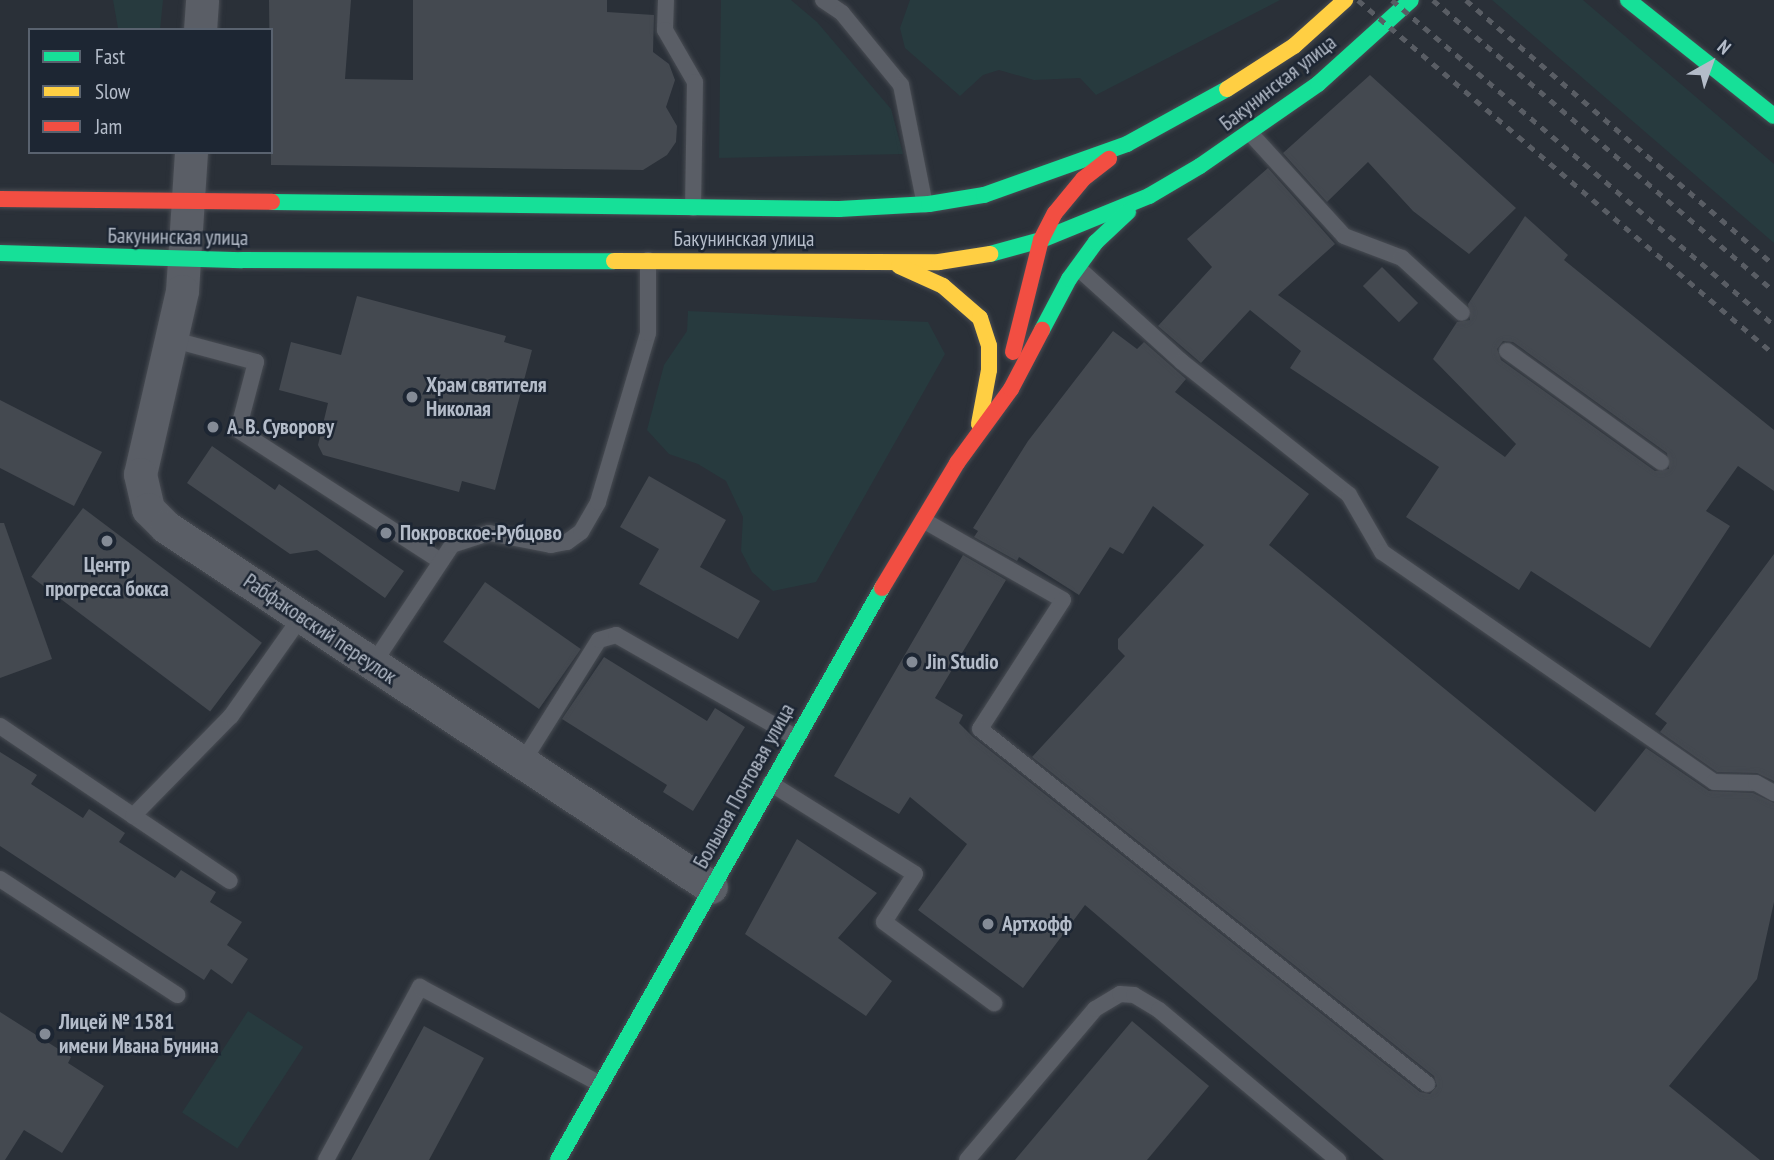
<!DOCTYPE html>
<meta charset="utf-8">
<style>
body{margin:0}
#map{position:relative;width:1774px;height:1160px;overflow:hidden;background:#2a3038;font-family:"PT Sans Narrow",sans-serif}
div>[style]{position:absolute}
.green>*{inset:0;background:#273a3e;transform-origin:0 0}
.building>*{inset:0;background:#444950;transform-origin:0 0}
.roads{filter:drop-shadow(0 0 2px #484c53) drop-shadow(0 0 2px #484c53)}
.lane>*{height:16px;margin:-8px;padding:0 8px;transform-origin:8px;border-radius:8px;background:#5a5e66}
.street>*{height:33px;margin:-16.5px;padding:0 16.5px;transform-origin:16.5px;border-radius:16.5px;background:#5a5e66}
.fast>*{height:16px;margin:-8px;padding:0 8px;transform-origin:8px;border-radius:8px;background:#16e098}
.slow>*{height:16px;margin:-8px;padding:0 8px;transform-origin:8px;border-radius:8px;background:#ffcf43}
.jam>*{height:16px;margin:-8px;padding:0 8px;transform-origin:8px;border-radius:8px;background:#f24e42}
.rail>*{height:5px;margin-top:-2.5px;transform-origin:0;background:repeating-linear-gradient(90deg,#595d64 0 7px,transparent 0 14px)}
.dots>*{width:19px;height:19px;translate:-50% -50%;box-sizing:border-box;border:4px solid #1d2633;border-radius:50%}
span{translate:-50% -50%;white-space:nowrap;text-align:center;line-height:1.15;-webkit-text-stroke:5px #1d2633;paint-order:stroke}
.street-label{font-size:21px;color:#b4bcc9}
.poi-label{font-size:21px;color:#b4bcc9;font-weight:700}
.left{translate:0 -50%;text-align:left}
.legend{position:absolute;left:28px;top:28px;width:245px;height:126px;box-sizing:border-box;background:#1d2633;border:2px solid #59626f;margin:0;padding:9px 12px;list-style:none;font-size:21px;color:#b4bcc9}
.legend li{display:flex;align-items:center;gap:14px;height:35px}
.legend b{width:35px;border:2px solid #59626f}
.north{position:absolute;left:1676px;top:28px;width:70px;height:70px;-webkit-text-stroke:5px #1d2633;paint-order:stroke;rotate:40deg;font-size:19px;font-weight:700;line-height:28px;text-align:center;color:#b4bcc9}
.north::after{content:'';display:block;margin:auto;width:24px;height:32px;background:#b4bcc9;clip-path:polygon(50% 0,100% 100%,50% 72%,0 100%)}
</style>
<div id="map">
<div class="green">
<i style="clip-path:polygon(113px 0,163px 0,160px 30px,118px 28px)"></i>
<i style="clip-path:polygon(721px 0,791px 0,817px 22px,891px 109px,903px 154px,719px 158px)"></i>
<i style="clip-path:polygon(910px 0,1280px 0,1096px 95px,1080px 78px,1034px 80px,999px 70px,983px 75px,960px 96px,905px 48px,900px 28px)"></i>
<i style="clip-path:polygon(1492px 0,1583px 0,1774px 164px,1774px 243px)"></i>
<i style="clip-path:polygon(688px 311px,928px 322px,945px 354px,816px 582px,773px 591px,752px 572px,741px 551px,743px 517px,726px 481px,698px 464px,669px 454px,647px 430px,664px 365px,687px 331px)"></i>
<i style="left:248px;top:1011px;width:66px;height:121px;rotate:33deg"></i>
</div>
<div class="building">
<i style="clip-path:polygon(269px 0,351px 0,345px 79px,413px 80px,413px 0,607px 0,607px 12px,654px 15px,653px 52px,669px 64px,675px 80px,666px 107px,677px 126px,676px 142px,667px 155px,643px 170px,271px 165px)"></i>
<i style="clip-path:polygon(1370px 75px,1516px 208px,1469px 254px,1413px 211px,1368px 162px,1327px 202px,1283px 153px)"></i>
<i style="clip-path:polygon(evenodd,1268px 168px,1335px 244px,1278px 295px,1505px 457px,1516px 444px,1433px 359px,1457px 322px,1470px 320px,1468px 304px,1525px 216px,1568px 255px,1564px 260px,1774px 430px,1774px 491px,1738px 466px,1706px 511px,1730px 526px,1650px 648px,1531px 571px,1519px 590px,1406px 517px,1439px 467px,1290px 368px,1301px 351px,1250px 310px,1201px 363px,1158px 326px,1212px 267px,1187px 239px,1268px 168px,1503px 341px,1513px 342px,1667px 453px,1669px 469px,1655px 471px,1501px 360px,1497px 349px,1503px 341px)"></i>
<i style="left:1382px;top:267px;width:51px;height:27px;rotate:45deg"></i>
<i style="clip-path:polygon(357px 296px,506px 336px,504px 342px,532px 350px,495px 490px,462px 481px,459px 492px,323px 455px,318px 445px,328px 403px,279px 390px,291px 342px,341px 355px)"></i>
<i style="clip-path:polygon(1113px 331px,1137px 349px,1144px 342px,1186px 379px,1175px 392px,1309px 494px,1269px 545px,1595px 812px,1646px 748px,1709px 791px,1753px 793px,1774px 803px,1774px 902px,1757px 979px,1669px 1086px,1760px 1160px,1384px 1160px,1085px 905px,1023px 988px,918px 910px,967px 844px,910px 797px,899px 814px,834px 776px,963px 555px,1006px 580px,935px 698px,963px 715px,959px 723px,973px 737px,1420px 1092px,1430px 1094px,1437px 1086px,1434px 1076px,1032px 757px,1125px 656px,1118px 649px,1118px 639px,1204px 545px,1153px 506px,1123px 554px,1110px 547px,1079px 595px,1019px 557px,1017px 561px,974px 537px,978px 531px,973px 528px,1028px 441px)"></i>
<i style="clip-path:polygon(0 400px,102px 452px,74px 506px,0 468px)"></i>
<i style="clip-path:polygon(212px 446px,275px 490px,279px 484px,404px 571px,385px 598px,317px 550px,290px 554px,187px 483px)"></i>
<i style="clip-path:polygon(649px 476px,726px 520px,700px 567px,760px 601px,738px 639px,639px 584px,659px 549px,620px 527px)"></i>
<i style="left:83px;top:508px;width:224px;height:86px;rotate:37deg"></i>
<i style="clip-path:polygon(0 523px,4px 523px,52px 659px,0 678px)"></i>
<i style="clip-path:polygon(1774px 554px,1774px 781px,1757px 773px,1717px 772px,1660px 732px,1667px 723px,1655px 714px)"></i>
<i style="left:485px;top:582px;width:117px;height:73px;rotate:35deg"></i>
<i style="clip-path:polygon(604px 657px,707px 721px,715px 708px,745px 727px,693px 811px,663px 792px,667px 785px,562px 719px)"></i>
<i style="clip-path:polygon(0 752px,37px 775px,31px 784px,83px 818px,89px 809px,125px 833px,119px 842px,175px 878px,181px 870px,216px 892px,210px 902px,242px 922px,227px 945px,248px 959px,232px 984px,211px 969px,204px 980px,0 846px)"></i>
<i style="clip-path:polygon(797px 839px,877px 893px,838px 938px,892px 981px,866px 1016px,745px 934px)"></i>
<i style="clip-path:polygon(0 1012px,71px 1057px,68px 1063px,104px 1086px,62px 1153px,24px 1130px,5px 1160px,0 1160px)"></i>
<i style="clip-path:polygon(1132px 1021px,1209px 1086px,1147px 1160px,1015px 1160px)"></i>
<i style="clip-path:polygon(424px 1026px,484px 1058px,429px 1160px,351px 1160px)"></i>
</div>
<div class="roads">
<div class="lane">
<i style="left:666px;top:0;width:30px;rotate:92deg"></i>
<i style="left:665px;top:30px;width:60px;rotate:60deg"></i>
<i style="left:695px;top:82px;width:126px;rotate:90.9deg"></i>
<i style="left:823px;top:0;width:23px;rotate:34deg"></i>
<i style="left:842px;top:13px;width:93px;rotate:50.7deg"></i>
<i style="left:901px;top:85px;width:122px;rotate:78.7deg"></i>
<i style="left:1251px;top:134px;width:138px;rotate:47.6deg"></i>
<i style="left:1344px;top:236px;width:62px;rotate:20.8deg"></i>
<i style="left:1402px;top:258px;width:81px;rotate:42.5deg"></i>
<i style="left:1078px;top:268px;width:140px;rotate:42.1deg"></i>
<i style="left:1182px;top:362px;width:213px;rotate:38.5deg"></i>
<i style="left:1349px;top:495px;width:66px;rotate:59.9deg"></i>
<i style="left:1382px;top:552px;width:404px;rotate:34.7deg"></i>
<i style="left:1714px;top:782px;width:42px;rotate:1.4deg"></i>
<i style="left:1756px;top:783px;width:21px;rotate:29deg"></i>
<i style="left:174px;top:340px;width:85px;rotate:15deg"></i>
<i style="left:256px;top:362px;width:70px;rotate:104.8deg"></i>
<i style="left:238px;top:430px;width:239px;rotate:32.9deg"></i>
<i style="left:1507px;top:351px;width:190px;rotate:35.8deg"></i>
<i style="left:923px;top:520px;width:161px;rotate:29.7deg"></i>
<i style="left:1063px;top:600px;width:153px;rotate:122.8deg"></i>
<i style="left:980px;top:729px;width:571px;rotate:38.46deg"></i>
<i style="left:373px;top:664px;width:143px;rotate:-56.4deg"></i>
<i style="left:452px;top:545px;width:39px;rotate:-18deg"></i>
<i style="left:489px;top:533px;width:63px;rotate:11deg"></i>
<i style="left:551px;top:545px;width:16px;rotate:-11deg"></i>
<i style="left:567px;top:542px;width:17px;rotate:-36deg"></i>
<i style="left:581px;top:532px;width:34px;rotate:-60deg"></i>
<i style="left:598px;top:502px;width:176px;rotate:-73.5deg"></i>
<i style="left:648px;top:333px;width:73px;rotate:-90deg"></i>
<i style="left:0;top:726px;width:277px;rotate:34deg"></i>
<i style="left:522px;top:763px;width:145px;rotate:-58deg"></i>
<i style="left:599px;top:640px;width:18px;rotate:-16deg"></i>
<i style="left:616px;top:635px;width:206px;rotate:29.7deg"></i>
<i style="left:770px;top:783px;width:171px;rotate:32.1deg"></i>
<i style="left:915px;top:874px;width:57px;rotate:122.9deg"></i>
<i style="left:884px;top:922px;width:137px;rotate:36.4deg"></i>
<i style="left:133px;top:816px;width:140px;rotate:-45.6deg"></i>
<i style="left:231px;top:716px;width:121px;rotate:-54.7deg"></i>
<i style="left:0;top:879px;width:212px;rotate:33.2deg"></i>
<i style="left:326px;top:1160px;width:197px;rotate:-61.5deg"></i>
<i style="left:420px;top:987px;width:204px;rotate:28.3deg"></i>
<i style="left:967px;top:1160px;width:198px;rotate:-49.7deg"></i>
<i style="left:1095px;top:1009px;width:29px;rotate:-31deg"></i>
<i style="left:1120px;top:994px;width:14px;rotate:4deg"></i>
<i style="left:1134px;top:995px;width:29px;rotate:31deg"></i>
<i style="left:1159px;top:1010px;width:234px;rotate:40deg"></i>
</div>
<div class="street">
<i style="left:200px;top:30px;width:30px;rotate:-86deg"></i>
<i style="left:191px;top:152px;width:139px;rotate:93.7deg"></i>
<i style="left:182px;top:291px;width:188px;rotate:102.9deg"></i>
<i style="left:140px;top:474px;width:36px;rotate:77deg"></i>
<i style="left:148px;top:509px;width:25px;rotate:45deg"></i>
<i style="left:166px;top:527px;width:653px;rotate:33.45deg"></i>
</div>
<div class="fast">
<i style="left:1628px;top:0;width:186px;rotate:38.5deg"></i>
<i style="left:272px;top:202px;width:567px;rotate:0.71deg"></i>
<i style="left:839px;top:209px;width:90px;rotate:-3.2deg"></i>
<i style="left:929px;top:204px;width:56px;rotate:-9.3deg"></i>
<i style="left:984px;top:195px;width:152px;rotate:-19.6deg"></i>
<i style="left:1127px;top:144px;width:114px;rotate:-28.8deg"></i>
<i style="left:0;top:253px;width:242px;rotate:1.7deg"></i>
<i style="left:242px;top:260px;width:372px;rotate:0.2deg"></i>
<i style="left:990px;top:254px;width:53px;rotate:-15.4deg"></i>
<i style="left:1041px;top:240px;width:117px;rotate:-22.2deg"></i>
<i style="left:1149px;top:196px;width:59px;rotate:-30.5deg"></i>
<i style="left:1200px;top:166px;width:144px;rotate:-34.8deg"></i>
<i style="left:1318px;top:84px;width:125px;rotate:-42.1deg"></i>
<i style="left:1042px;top:330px;width:58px;rotate:-62.1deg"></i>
<i style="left:1069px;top:279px;width:46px;rotate:-53.9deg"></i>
<i style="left:1096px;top:242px;width:44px;rotate:-43.2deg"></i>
<i style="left:558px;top:1160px;width:657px;rotate:-60.47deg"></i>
</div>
<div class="slow">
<i style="left:1227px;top:89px;width:80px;rotate:-32.7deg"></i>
<i style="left:1294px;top:46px;width:69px;rotate:-42deg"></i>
<i style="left:614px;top:261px;width:325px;rotate:0.2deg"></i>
<i style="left:939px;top:262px;width:52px;rotate:-8.9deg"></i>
<i style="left:899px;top:266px;width:48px;rotate:24.4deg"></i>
<i style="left:943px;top:286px;width:49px;rotate:40.9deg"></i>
<i style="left:980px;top:318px;width:29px;rotate:72deg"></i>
<i style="left:989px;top:346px;width:24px;rotate:90deg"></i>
<i style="left:989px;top:370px;width:55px;rotate:100.5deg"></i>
</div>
<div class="jam">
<i style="left:0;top:199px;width:272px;rotate:0.6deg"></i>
<i style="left:1013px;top:352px;width:115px;rotate:-76deg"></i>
<i style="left:1041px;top:240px;width:30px;rotate:-63deg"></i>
<i style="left:1055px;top:213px;width:44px;rotate:-50.5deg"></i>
<i style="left:1083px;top:179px;width:33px;rotate:-38deg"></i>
<i style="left:882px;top:588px;width:146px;rotate:-59deg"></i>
<i style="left:957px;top:463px;width:92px;rotate:-53.9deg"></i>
<i style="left:1011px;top:389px;width:67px;rotate:-62.3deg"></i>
</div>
</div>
<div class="rail">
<i style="left:1358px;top:0;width:546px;rotate:40.4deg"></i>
<i style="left:1392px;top:0;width:502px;rotate:40.39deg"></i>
<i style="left:1433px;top:0;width:448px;rotate:40.5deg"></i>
<i style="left:1466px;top:0;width:406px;rotate:40.7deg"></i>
</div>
<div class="dots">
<i style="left:412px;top:397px;background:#848b96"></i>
<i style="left:213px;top:427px;background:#848b96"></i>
<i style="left:386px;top:533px;background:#848b96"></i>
<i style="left:107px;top:541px;background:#848b96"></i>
<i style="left:912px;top:662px;background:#848b96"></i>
<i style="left:988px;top:924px;background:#848b96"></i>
<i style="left:45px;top:1034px;background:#848b96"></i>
</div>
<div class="street-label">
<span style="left:1278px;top:83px;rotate:-38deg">Бакунинская улица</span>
<span style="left:178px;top:237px;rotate:1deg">Бакунинская улица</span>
<span style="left:744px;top:239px">Бакунинская улица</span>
<span style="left:320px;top:629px;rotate:34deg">Рабфаковский переулок</span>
<span style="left:744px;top:786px;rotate:-61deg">Большая Почтовая улица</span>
</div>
<div class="poi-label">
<span class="left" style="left:426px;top:397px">Храм святителя<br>Николая</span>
<span class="left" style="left:227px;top:427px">А. В. Суворову</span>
<span class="left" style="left:400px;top:533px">Покровское-Рубцово</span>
<span style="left:107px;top:577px">Центр<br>прогресса бокса</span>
<span class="left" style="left:926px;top:662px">Jin Studio</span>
<span class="left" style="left:1002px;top:924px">Артхофф</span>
<span class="left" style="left:59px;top:1034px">Лицей № 1581<br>имени Ивана Бунина</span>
</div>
<ul class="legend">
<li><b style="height:9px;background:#16e098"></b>Fast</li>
<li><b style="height:9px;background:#ffcf43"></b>Slow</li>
<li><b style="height:9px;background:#f24e42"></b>Jam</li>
</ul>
<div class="north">N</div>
</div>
